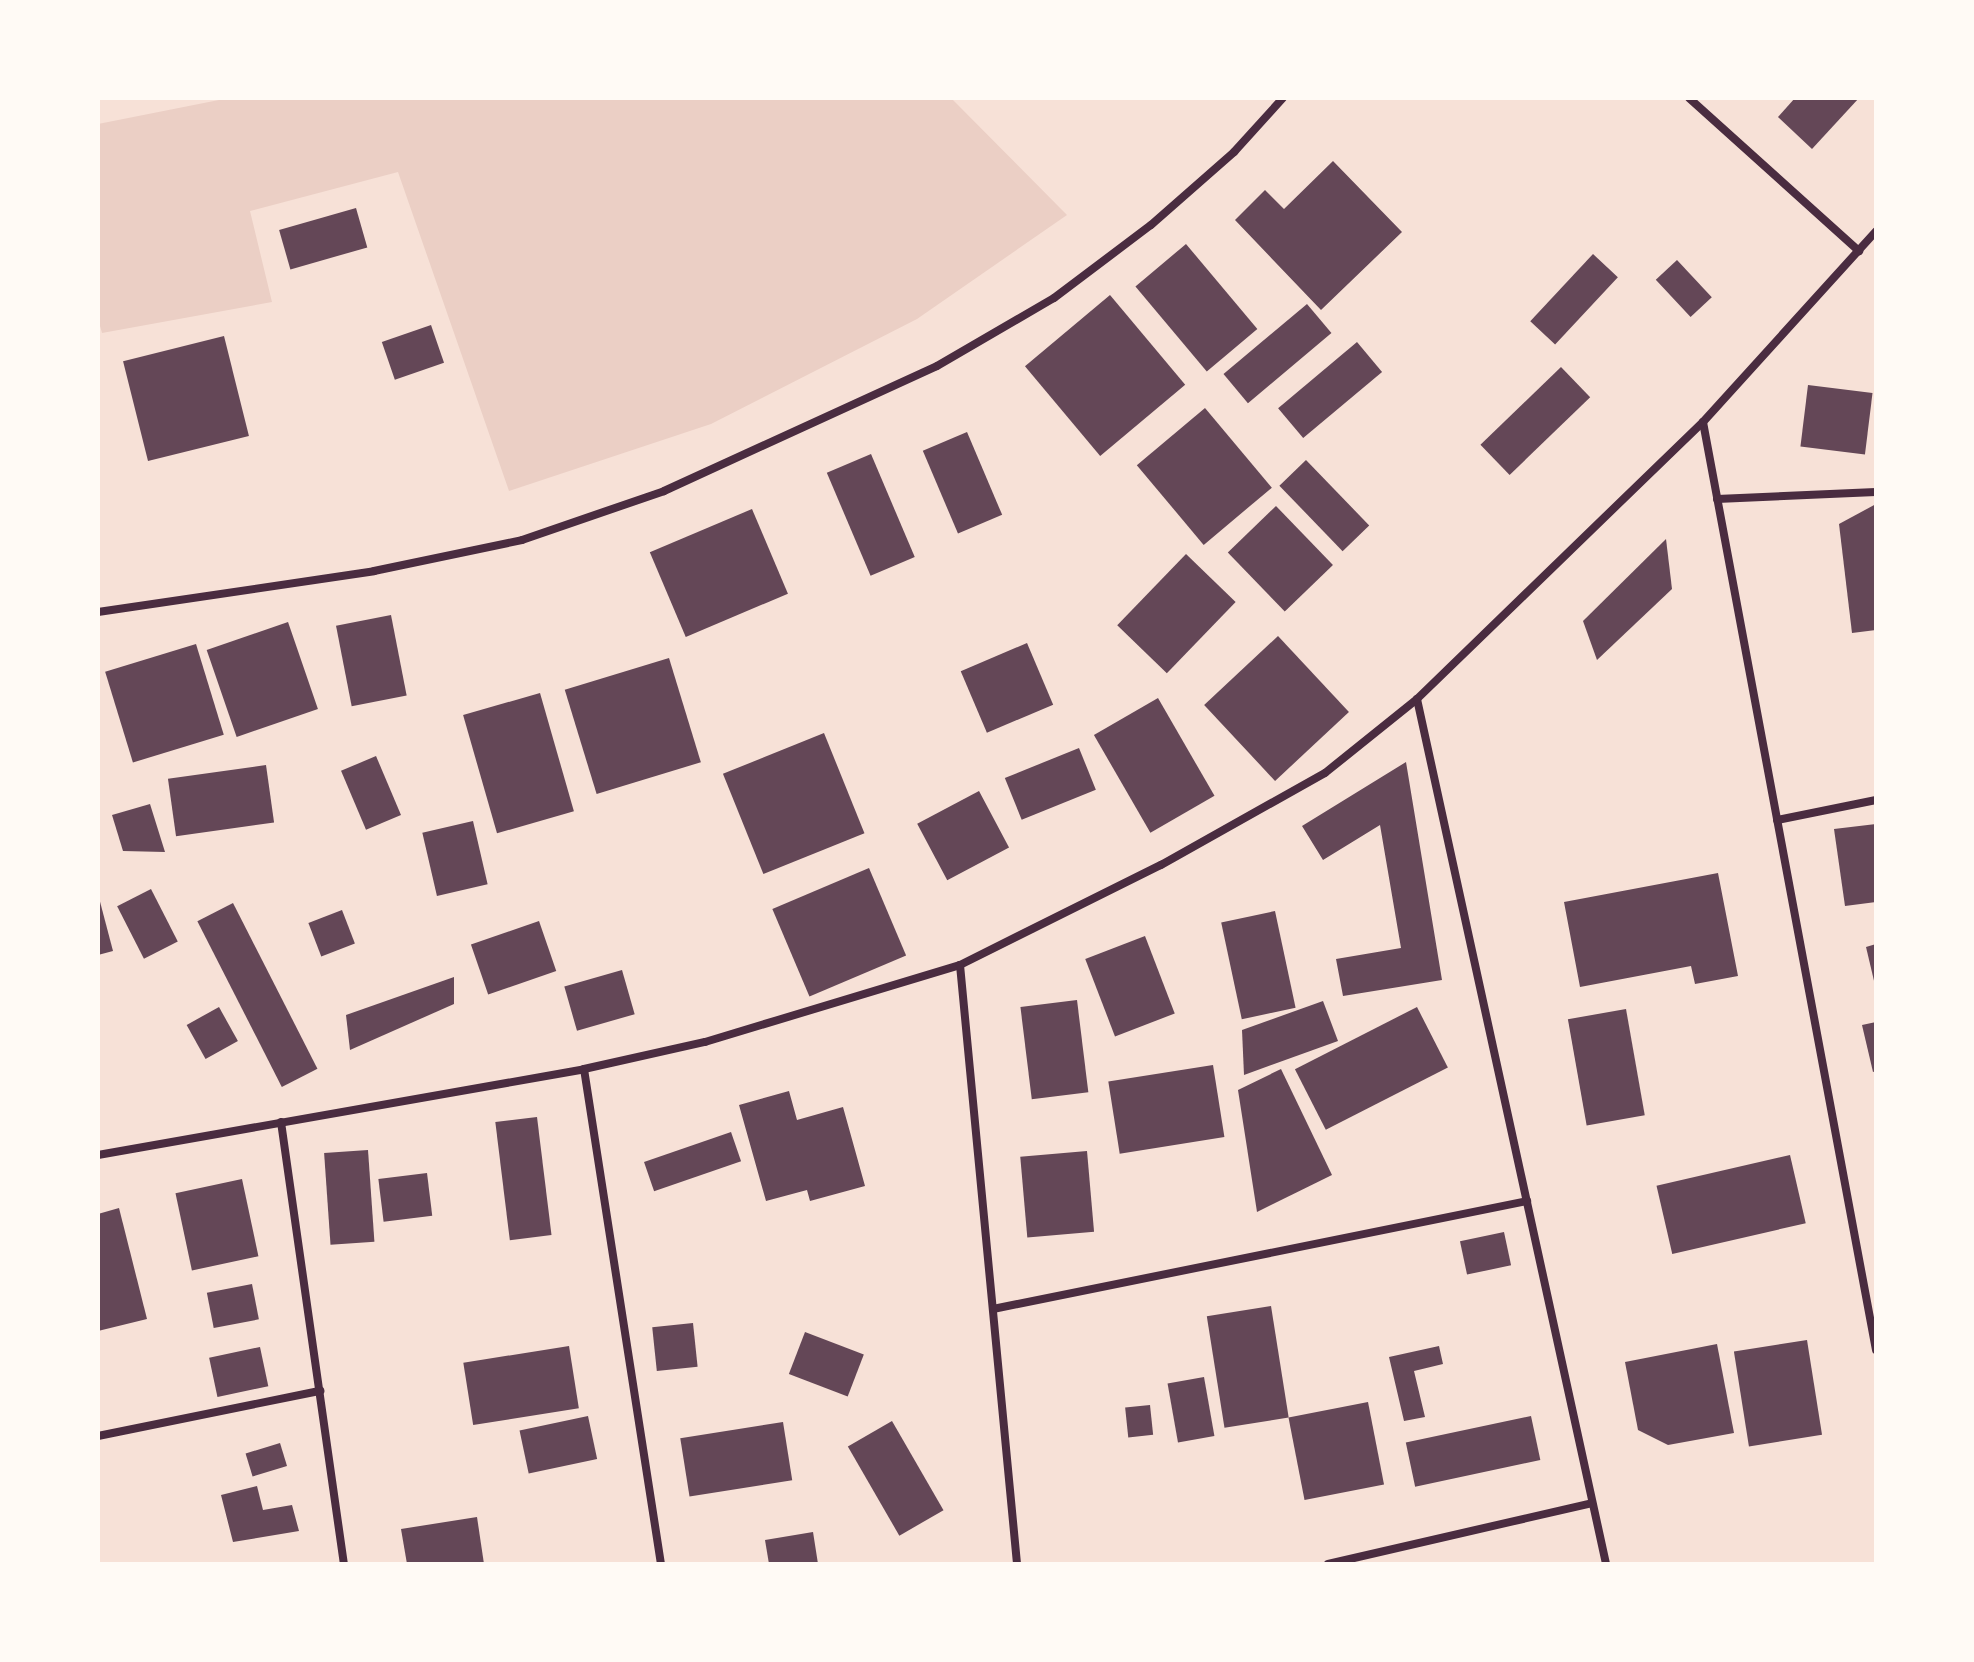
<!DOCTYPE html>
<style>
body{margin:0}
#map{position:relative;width:1974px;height:1662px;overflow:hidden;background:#f7e1d7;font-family:Rubik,sans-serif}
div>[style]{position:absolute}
.green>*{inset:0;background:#ebcfc5}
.building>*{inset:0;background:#644757;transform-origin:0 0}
.minor>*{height:8px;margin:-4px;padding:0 4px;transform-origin:4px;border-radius:4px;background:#4a2c40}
span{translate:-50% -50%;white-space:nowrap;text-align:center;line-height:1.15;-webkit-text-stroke:7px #fffaf5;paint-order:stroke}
.frame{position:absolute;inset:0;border:100px solid #fffaf5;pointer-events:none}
</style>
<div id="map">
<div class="green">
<i style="clip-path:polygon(229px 98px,951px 98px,1067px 215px,917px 319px,711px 424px,509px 491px,398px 172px,250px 211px,272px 302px,102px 333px,98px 319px,98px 124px)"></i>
</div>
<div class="building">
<i style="clip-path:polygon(1795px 98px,1859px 98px,1812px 149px,1778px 117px)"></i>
<i style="clip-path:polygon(1333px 161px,1402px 232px,1321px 310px,1235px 220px,1265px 190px,1284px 209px)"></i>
<i style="left:356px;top:208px;width:41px;height:80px;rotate:74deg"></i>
<i style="left:1186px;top:244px;width:111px;height:66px;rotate:50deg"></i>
<i style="left:1593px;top:254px;width:34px;height:92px;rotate:43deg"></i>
<i style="left:1677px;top:260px;width:51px;height:29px;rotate:47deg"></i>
<i style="left:1110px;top:295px;width:117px;height:111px;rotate:50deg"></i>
<i style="left:1307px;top:304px;width:38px;height:109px;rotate:50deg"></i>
<i style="left:431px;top:325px;width:40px;height:52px;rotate:71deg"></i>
<i style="left:224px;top:336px;width:103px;height:104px;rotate:76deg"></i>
<i style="left:1357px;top:342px;width:39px;height:103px;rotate:50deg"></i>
<i style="left:1561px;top:367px;width:42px;height:112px;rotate:46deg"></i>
<i style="left:1808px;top:385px;width:65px;height:62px;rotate:7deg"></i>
<i style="left:1205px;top:408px;width:104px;height:89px;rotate:50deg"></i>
<i style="left:967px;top:432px;width:90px;height:48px;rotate:67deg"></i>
<i style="left:871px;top:454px;width:112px;height:48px;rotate:67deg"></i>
<i style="left:1306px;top:460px;width:91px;height:37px;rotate:46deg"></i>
<i style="clip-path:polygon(1876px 504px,1876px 630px,1852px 633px,1839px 524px)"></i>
<i style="left:1276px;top:506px;width:82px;height:67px;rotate:46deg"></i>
<i style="left:752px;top:509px;width:92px;height:111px;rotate:67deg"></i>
<i style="clip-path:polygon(1666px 539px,1672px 589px,1597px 660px,1583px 621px)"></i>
<i style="left:1186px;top:554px;width:69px;height:99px;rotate:44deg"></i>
<i style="left:391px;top:615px;width:82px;height:56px;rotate:79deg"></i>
<i style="left:288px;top:622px;width:92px;height:86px;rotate:71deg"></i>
<i style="left:1278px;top:636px;width:104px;height:101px;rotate:47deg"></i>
<i style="left:1027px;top:643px;width:67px;height:72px;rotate:67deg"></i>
<i style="left:196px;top:644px;width:95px;height:95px;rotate:73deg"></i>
<i style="left:669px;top:658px;width:109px;height:109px;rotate:73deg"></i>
<i style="left:540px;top:693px;width:123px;height:80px;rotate:74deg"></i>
<i style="left:1158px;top:698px;width:113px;height:74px;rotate:60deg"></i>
<i style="left:824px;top:733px;width:108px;height:109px;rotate:68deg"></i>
<i style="left:1079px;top:748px;width:45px;height:80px;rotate:68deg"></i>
<i style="left:376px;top:756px;width:64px;height:38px;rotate:67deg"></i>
<i style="clip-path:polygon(1406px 762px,1442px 980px,1343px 996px,1336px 959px,1401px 948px,1380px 825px,1323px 860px,1302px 826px)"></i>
<i style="left:266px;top:765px;width:58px;height:99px;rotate:82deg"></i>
<i style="left:979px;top:791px;width:64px;height:70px;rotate:62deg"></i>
<i style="clip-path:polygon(150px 804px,165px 852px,123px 851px,112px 815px)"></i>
<i style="left:473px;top:821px;width:65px;height:52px;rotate:77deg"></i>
<i style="clip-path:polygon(1876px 824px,1876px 902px,1845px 906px,1834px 829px)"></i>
<i style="left:869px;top:868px;width:95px;height:105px;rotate:67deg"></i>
<i style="clip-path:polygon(1718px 873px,1738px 976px,1695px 984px,1691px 966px,1580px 987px,1564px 902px)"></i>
<i style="left:151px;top:889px;width:59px;height:38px;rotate:63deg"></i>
<i style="clip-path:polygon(98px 894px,113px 951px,98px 955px)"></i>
<i style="left:233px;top:903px;width:186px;height:40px;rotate:63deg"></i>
<i style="left:342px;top:910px;width:36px;height:36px;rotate:69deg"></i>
<i style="left:1275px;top:911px;width:99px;height:55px;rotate:78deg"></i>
<i style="left:539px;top:921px;width:53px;height:72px;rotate:71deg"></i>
<i style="left:1145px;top:936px;width:83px;height:64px;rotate:69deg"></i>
<i style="clip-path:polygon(1876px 944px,1876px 985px,1875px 985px,1866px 947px)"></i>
<i style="left:622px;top:970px;width:46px;height:60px;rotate:74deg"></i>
<i style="clip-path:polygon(454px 977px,454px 1004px,350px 1050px,346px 1015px)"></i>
<i style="left:1077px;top:1000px;width:93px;height:57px;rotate:83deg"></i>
<i style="clip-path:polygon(1323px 1001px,1338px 1041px,1244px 1075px,1242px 1030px)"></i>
<i style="left:219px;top:1007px;width:39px;height:37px;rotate:61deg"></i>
<i style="left:1417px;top:1007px;width:68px;height:137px;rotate:63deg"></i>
<i style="left:1626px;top:1009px;width:108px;height:59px;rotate:80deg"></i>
<i style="clip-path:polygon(1876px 1022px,1876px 1071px,1873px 1072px,1862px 1025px)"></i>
<i style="left:1213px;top:1065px;width:73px;height:106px;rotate:81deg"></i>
<i style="clip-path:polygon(1281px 1069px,1332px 1175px,1257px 1212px,1238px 1090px)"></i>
<i style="clip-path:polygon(789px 1091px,797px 1120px,843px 1107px,865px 1186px,810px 1201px,807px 1190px,766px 1201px,739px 1105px)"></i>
<i style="left:537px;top:1117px;width:119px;height:42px;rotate:83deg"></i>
<i style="left:731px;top:1132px;width:31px;height:92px;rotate:71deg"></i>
<i style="left:368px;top:1150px;width:92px;height:44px;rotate:86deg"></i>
<i style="left:1087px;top:1151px;width:81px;height:67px;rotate:85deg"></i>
<i style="left:1790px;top:1155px;width:70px;height:137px;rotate:77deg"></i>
<i style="left:427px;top:1173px;width:43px;height:49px;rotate:83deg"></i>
<i style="left:242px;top:1179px;width:79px;height:68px;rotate:78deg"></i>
<i style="clip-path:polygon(119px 1208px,147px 1319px,98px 1331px,98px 1214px)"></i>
<i style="left:1504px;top:1232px;width:34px;height:45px;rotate:78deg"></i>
<i style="left:252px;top:1284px;width:36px;height:46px;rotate:79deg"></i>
<i style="left:1271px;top:1306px;width:113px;height:65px;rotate:81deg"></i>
<i style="left:693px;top:1323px;width:44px;height:41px;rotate:84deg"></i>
<i style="left:805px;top:1332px;width:63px;height:45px;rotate:21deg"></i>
<i style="left:1807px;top:1340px;width:96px;height:74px;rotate:81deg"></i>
<i style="clip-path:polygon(1717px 1344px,1734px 1433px,1668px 1445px,1638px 1430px,1625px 1362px)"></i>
<i style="left:569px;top:1346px;width:63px;height:107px;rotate:81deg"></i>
<i style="clip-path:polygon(1439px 1346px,1443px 1364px,1414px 1371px,1425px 1417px,1404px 1421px,1389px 1357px)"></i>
<i style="left:260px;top:1347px;width:40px;height:52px;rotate:78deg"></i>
<i style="left:1204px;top:1377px;width:60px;height:37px;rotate:80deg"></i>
<i style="left:1368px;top:1402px;width:84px;height:81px;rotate:79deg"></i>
<i style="left:1150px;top:1405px;width:30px;height:25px;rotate:84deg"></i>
<i style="left:588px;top:1416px;width:44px;height:70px;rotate:78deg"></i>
<i style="left:1531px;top:1416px;width:45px;height:128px;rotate:78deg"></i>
<i style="left:892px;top:1421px;width:103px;height:51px;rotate:60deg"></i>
<i style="left:783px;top:1422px;width:59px;height:104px;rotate:81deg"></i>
<i style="left:280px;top:1443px;width:24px;height:36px;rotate:73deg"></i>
<i style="clip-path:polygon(257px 1486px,263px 1510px,292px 1505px,299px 1531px,233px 1542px,221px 1495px)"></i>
<i style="clip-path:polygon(477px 1517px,484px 1564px,407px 1564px,401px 1529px)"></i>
<i style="clip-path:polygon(813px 1532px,818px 1564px,769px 1564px,765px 1540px)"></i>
</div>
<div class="minor">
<i style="left:1689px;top:98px;width:229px;rotate:42deg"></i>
<i style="left:1703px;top:422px;width:944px;rotate:79.44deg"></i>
<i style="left:1717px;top:499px;width:159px;rotate:-2.5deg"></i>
<i style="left:98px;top:612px;width:279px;rotate:-8.4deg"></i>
<i style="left:374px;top:571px;width:151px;rotate:-11.8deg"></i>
<i style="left:522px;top:540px;width:150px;rotate:-19deg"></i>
<i style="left:664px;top:491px;width:300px;rotate:-24.6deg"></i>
<i style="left:937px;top:366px;width:135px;rotate:-30.2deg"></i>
<i style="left:1054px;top:298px;width:121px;rotate:-37deg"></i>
<i style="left:1151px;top:225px;width:111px;rotate:-41.3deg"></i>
<i style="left:1234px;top:152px;width:73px;rotate:-47.8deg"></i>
<i style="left:1417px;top:699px;width:885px;rotate:77.67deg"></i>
<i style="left:1777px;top:820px;width:101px;rotate:-11.4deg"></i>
<i style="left:960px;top:965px;width:602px;rotate:84.56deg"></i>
<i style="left:584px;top:1069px;width:501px;rotate:81.16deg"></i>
<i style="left:281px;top:1122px;width:446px;rotate:81.9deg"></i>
<i style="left:98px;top:1155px;width:494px;rotate:-10deg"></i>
<i style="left:584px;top:1069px;width:124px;rotate:-12.6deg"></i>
<i style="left:705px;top:1042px;width:266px;rotate:-16.8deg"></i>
<i style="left:960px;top:965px;width:225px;rotate:-26.5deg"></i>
<i style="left:1161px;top:865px;width:188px;rotate:-29.3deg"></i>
<i style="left:1325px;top:773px;width:118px;rotate:-38.8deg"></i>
<i style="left:1417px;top:699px;width:398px;rotate:-44.1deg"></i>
<i style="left:1703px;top:422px;width:258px;rotate:-47.8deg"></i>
<i style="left:993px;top:1309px;width:545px;rotate:-11.43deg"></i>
<i style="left:98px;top:1436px;width:227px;rotate:-11.5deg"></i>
<i style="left:1328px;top:1564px;width:271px;rotate:-13deg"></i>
</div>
<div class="frame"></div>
</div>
